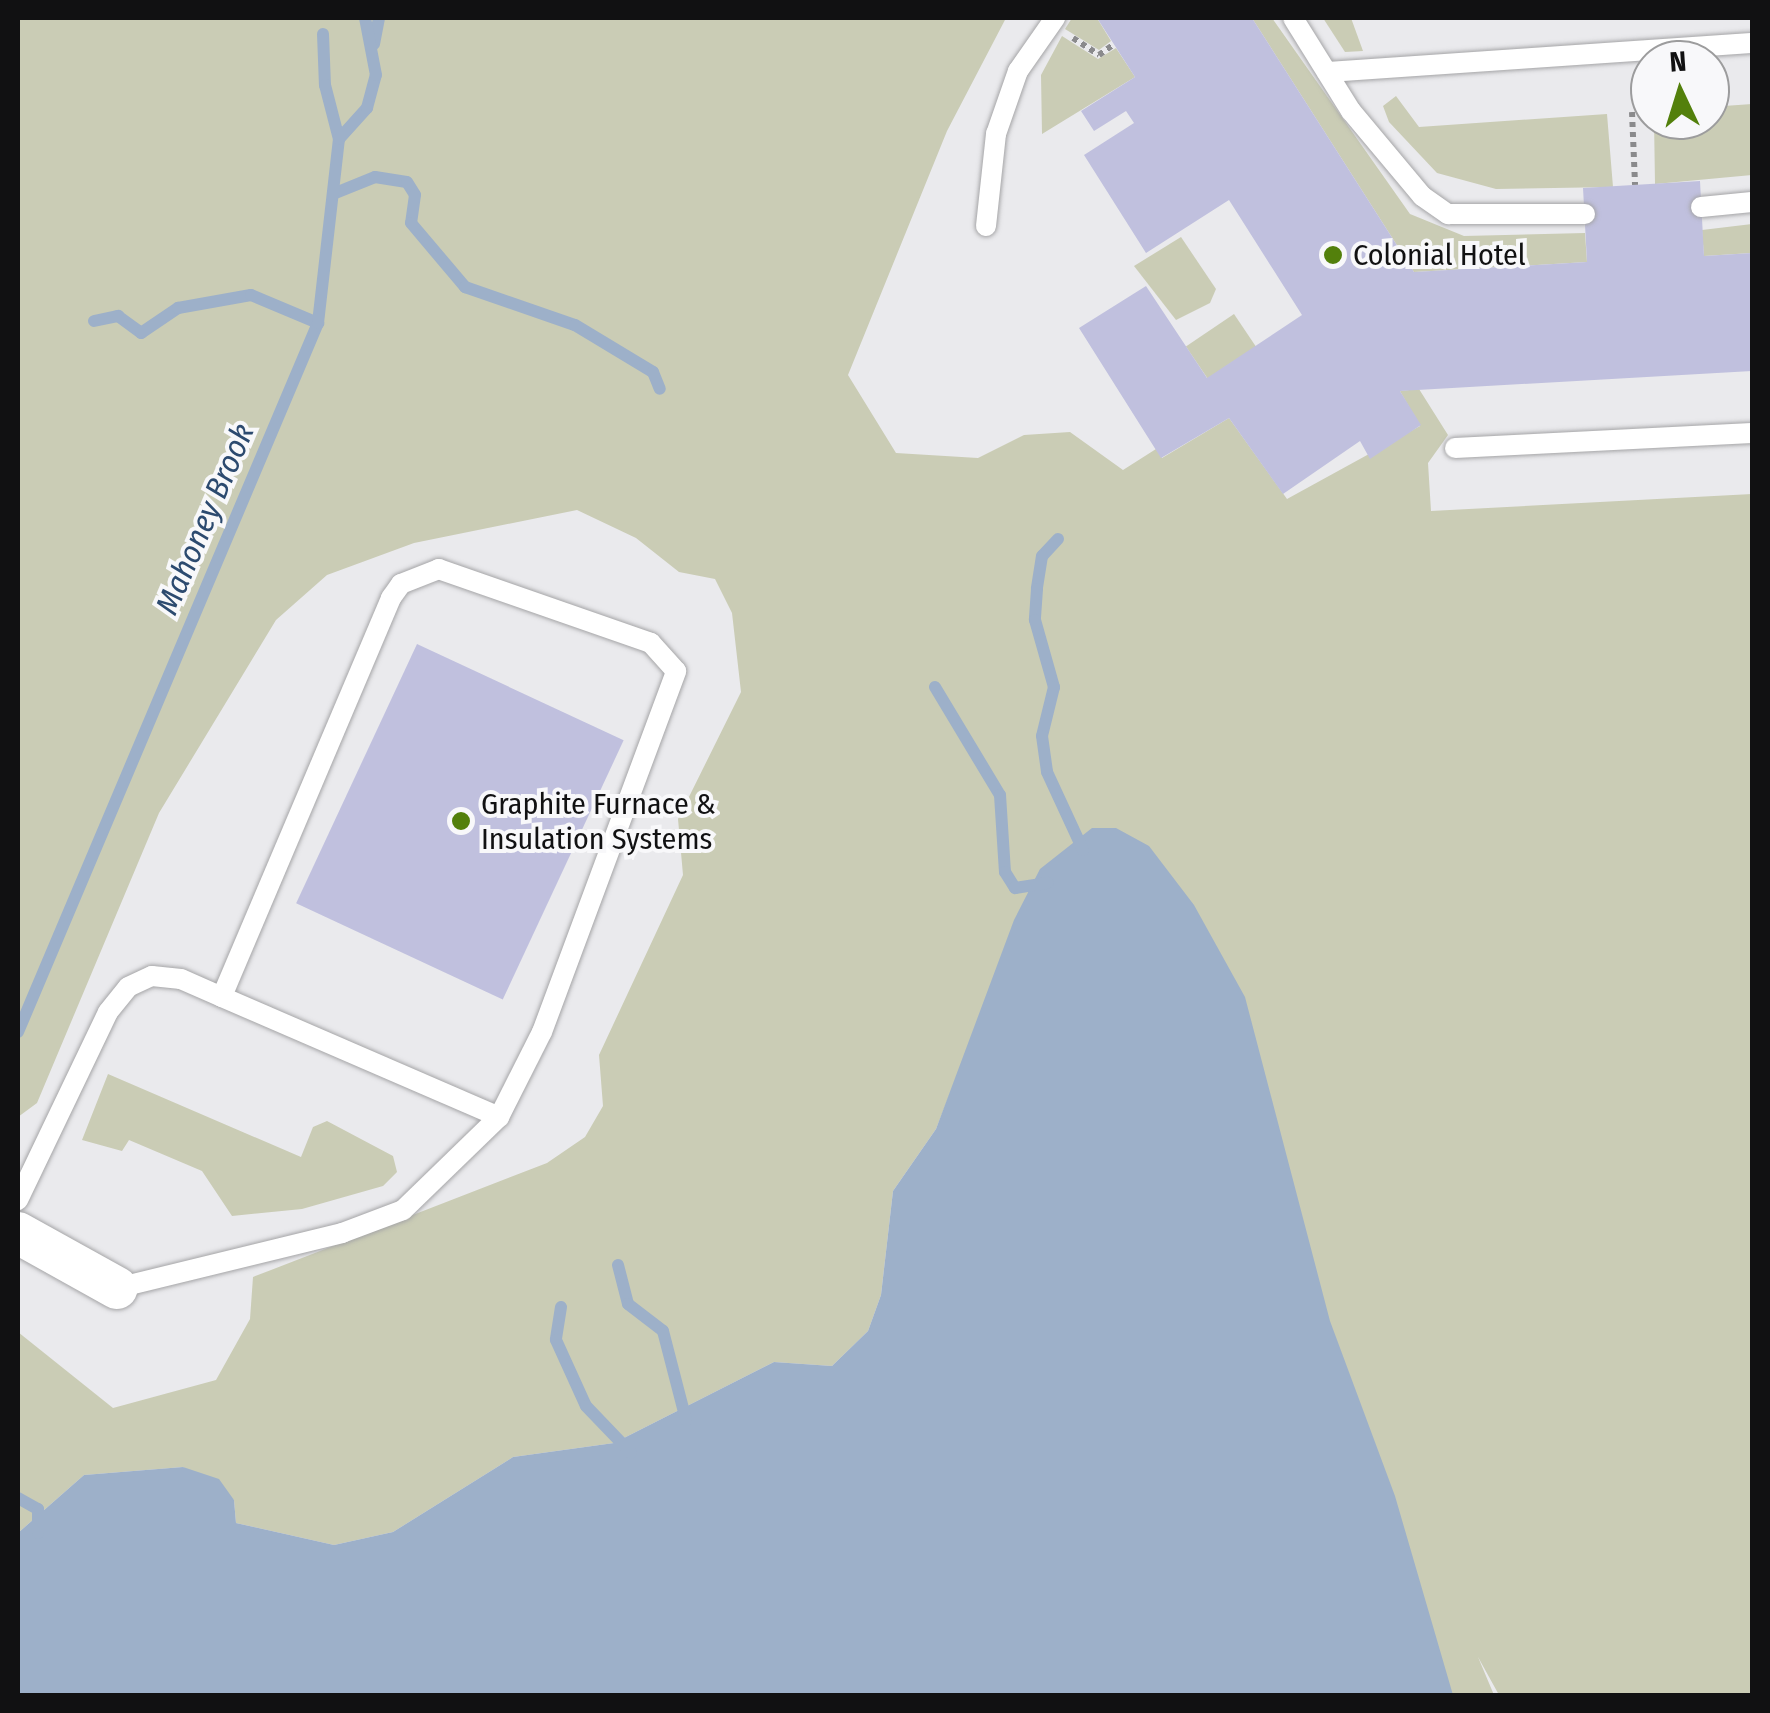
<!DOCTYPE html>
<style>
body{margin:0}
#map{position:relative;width:1770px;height:1713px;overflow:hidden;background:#eaeaed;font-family:"Fira Sans Condensed",sans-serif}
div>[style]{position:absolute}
.green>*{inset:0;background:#caccb5;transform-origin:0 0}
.water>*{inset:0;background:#9db0c9}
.stream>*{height:12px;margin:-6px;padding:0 6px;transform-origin:6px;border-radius:6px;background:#9db0c9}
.building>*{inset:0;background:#c0c0de;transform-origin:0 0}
.path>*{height:6px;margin-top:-3px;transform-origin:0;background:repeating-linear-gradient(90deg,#8a8a8c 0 5px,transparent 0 10px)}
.roads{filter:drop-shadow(0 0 2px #a5a5a7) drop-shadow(0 0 2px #a5a5a7)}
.lane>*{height:20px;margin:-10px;padding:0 10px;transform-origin:10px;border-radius:10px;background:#fff}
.street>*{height:42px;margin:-21px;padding:0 21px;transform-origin:21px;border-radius:21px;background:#fff}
.dots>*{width:28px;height:28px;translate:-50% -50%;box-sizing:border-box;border:5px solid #f8f8fa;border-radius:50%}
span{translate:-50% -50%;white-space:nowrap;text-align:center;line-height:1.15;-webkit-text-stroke:8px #f8f8fa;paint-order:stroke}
.poi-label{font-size:30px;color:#111112}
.left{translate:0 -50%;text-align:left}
.water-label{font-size:32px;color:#2c4a6f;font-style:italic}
.frame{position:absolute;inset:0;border:20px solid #111112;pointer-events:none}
.north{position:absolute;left:1630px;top:40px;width:100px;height:100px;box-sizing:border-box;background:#f8f8fa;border:2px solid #9c9c9d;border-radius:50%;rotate:356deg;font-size:28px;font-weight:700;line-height:40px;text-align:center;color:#111112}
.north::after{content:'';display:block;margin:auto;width:35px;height:45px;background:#53800c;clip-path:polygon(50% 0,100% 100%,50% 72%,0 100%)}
</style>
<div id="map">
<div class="green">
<i style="clip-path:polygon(18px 18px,1006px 18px,947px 131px,848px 375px,896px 453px,978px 458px,1024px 435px,1070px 432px,1123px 470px,1156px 449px,1162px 458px,1229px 418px,1287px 499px,1420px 426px,1400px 391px,1419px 389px,1448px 435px,1428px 463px,1431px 511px,1752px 494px,1752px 1695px,1499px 1695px,1478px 1657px,1494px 1695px,1381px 1695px,965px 1055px,936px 1129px,893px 1191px,881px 1295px,868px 1331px,832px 1366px,774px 1362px,614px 1443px,513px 1457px,393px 1532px,334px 1545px,236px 1523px,234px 1500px,183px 1467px,84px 1475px,18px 1533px,18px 1332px,113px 1408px,216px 1380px,250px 1319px,253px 1277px,547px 1163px,585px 1137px,603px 1106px,599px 1055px,683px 875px,678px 819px,741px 692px,732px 613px,715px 579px,679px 572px,636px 538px,577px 510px,414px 543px,327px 575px,276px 620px,159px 813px,37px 1103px,18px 1117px)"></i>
<i style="clip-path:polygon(1072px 18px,1097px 18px,1111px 41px,1099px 50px,1065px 29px)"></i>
<i style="clip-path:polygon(1252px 18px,1272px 18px,1410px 214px,1464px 236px,1585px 233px,1587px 262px,1414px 272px)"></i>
<i style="clip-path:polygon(1323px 18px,1351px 18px,1363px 51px,1345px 52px)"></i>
<i style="clip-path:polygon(1062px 36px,1098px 59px,1116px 48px,1135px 77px,1042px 134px,1041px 75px)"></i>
<i style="clip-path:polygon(1396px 96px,1419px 127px,1607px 114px,1613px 187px,1496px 189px,1437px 173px,1389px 122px,1383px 106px)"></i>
<i style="clip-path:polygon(1752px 104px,1752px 175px,1655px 184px,1654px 120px,1710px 120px,1710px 107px)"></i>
<i style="clip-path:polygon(1752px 224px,1752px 253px,1704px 256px,1702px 230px)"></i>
<i style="clip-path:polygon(1181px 237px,1216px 289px,1210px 303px,1176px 320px,1134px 266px)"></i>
<i style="left:1234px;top:314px;width:40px;height:58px;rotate:56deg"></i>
<i style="clip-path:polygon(108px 1074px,301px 1157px,313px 1127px,327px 1121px,393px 1156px,397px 1172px,383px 1186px,302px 1209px,232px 1216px,202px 1171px,129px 1140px,122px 1151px,82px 1140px)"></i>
</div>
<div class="water">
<i style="clip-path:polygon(1092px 828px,1116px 828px,1149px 846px,1194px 905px,1245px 997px,1330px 1321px,1395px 1496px,1453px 1695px,18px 1695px,18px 1533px,84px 1475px,183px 1467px,219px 1479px,234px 1500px,236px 1523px,334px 1545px,393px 1532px,513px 1457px,614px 1443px,774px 1362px,832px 1366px,868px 1331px,881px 1295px,893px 1191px,936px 1129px,1014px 920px,1040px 869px)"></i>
</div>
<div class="stream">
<i style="left:323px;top:34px;width:51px;rotate:87.8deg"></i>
<i style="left:325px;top:85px;width:56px;rotate:75.5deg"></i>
<i style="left:374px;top:44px;width:26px;rotate:-79deg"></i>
<i style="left:333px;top:194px;width:45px;rotate:-22deg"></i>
<i style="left:375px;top:177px;width:32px;rotate:9deg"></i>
<i style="left:407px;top:182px;width:15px;rotate:58deg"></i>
<i style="left:415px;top:195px;width:28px;rotate:98deg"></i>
<i style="left:411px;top:223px;width:84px;rotate:49.8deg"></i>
<i style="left:465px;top:287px;width:116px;rotate:19.1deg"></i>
<i style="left:575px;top:325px;width:91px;rotate:31.1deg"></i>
<i style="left:653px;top:372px;width:18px;rotate:68deg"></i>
<i style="left:94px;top:321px;width:25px;rotate:-12deg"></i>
<i style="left:118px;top:316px;width:29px;rotate:36deg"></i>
<i style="left:141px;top:333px;width:45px;rotate:-34deg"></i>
<i style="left:178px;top:308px;width:74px;rotate:-10.1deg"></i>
<i style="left:251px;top:295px;width:73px;rotate:22.7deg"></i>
<i style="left:1058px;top:539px;width:23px;rotate:133deg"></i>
<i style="left:1042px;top:556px;width:33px;rotate:99deg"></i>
<i style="left:1037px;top:589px;width:31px;rotate:94deg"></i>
<i style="left:1035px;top:620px;width:70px;rotate:74.2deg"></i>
<i style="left:1054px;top:687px;width:50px;rotate:103.8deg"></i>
<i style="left:1042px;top:736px;width:36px;rotate:82deg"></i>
<i style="left:1047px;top:772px;width:86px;rotate:65.2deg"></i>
<i style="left:935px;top:687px;width:126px;rotate:59deg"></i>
<i style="left:1000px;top:795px;width:77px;rotate:86.3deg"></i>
<i style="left:1005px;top:872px;width:19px;rotate:58deg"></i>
<i style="left:1015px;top:888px;width:33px;rotate:-9deg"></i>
<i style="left:18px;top:1032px;width:770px;rotate:-67.07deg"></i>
<i style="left:318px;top:323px;width:185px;rotate:-83.5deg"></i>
<i style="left:339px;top:139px;width:42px;rotate:-47.9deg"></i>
<i style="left:367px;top:108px;width:34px;rotate:-75deg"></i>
<i style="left:376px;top:75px;width:58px;rotate:-100.9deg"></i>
<i style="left:618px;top:1265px;width:40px;rotate:75.6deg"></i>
<i style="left:628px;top:1304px;width:44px;rotate:37.6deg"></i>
<i style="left:663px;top:1331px;width:92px;rotate:75.5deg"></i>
<i style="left:561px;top:1307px;width:33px;rotate:99deg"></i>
<i style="left:556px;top:1340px;width:72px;rotate:65.6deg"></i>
<i style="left:586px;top:1406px;width:65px;rotate:46.2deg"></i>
<i style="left:18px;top:1498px;width:23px;rotate:29deg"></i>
<i style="left:38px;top:1509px;width:24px;rotate:90deg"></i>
</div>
<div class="building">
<i style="clip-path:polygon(1097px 18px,1252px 18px,1414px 272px,1587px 262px,1583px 188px,1700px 181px,1704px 256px,1752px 253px,1752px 371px,1400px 391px,1421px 425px,1370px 459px,1360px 441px,1283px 494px,1229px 418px,1161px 458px,1079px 328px,1146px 286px,1207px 378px,1302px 315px,1229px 200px,1146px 253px,1084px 155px,1134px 123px,1126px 111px,1094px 131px,1081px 111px,1135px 77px)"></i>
<i style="left:417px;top:644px;width:228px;height:286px;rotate:25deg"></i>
</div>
<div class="path">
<i style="left:1073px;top:38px;width:31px;rotate:33deg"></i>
<i style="left:1099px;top:55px;width:19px;rotate:-36deg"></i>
<i style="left:1632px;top:112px;width:73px;rotate:87.6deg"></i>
</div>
<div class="roads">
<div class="lane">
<i style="left:1293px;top:18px;width:110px;rotate:58.1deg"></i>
<i style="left:1351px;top:111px;width:111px;rotate:50.1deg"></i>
<i style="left:1422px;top:196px;width:32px;rotate:35deg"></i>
<i style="left:1448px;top:214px;width:137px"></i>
<i style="left:1327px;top:72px;width:426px;rotate:-3.9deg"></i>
<i style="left:1701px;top:207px;width:51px;rotate:-5.6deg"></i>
<i style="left:986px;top:226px;width:93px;rotate:-83.8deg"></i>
<i style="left:996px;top:134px;width:67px;rotate:-70.8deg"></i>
<i style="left:1018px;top:71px;width:65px;rotate:-55.1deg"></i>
<i style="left:1455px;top:448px;width:297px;rotate:-2.9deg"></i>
<i style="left:18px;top:1200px;width:208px;rotate:-64.4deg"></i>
<i style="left:108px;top:1012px;width:32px;rotate:-51deg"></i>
<i style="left:128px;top:987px;width:26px;rotate:-25deg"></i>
<i style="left:152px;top:976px;width:29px;rotate:6deg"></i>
<i style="left:181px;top:979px;width:45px;rotate:23.7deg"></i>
<i style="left:117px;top:1288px;width:232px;rotate:-13.7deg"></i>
<i style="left:342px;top:1233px;width:65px;rotate:-20.7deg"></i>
<i style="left:403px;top:1210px;width:134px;rotate:-44.1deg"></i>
<i style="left:499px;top:1117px;width:95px;rotate:-63.2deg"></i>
<i style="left:542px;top:1032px;width:385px;rotate:-69.6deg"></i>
<i style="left:676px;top:671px;width:38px;rotate:-132deg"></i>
<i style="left:651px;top:643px;width:225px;rotate:-160.8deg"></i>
<i style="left:439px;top:569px;width:41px;rotate:158.5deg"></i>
<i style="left:401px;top:584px;width:17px;rotate:126deg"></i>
<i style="left:391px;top:598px;width:433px;rotate:113deg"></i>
<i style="left:222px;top:997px;width:302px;rotate:23.4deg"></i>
</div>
<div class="street">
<i style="left:18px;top:1233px;width:113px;rotate:29.1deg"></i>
</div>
</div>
<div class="dots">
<i style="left:1333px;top:255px;background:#53800c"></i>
<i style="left:461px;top:821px;background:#53800c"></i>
</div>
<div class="poi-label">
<span class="left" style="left:1353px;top:255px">Colonial Hotel</span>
<span class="left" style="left:481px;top:821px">Graphite Furnace &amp;<br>Insulation Systems</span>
</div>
<div class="water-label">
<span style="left:205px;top:519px;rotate:-67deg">Mahoney Brook</span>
</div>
<div class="frame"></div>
<div class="north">N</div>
</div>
